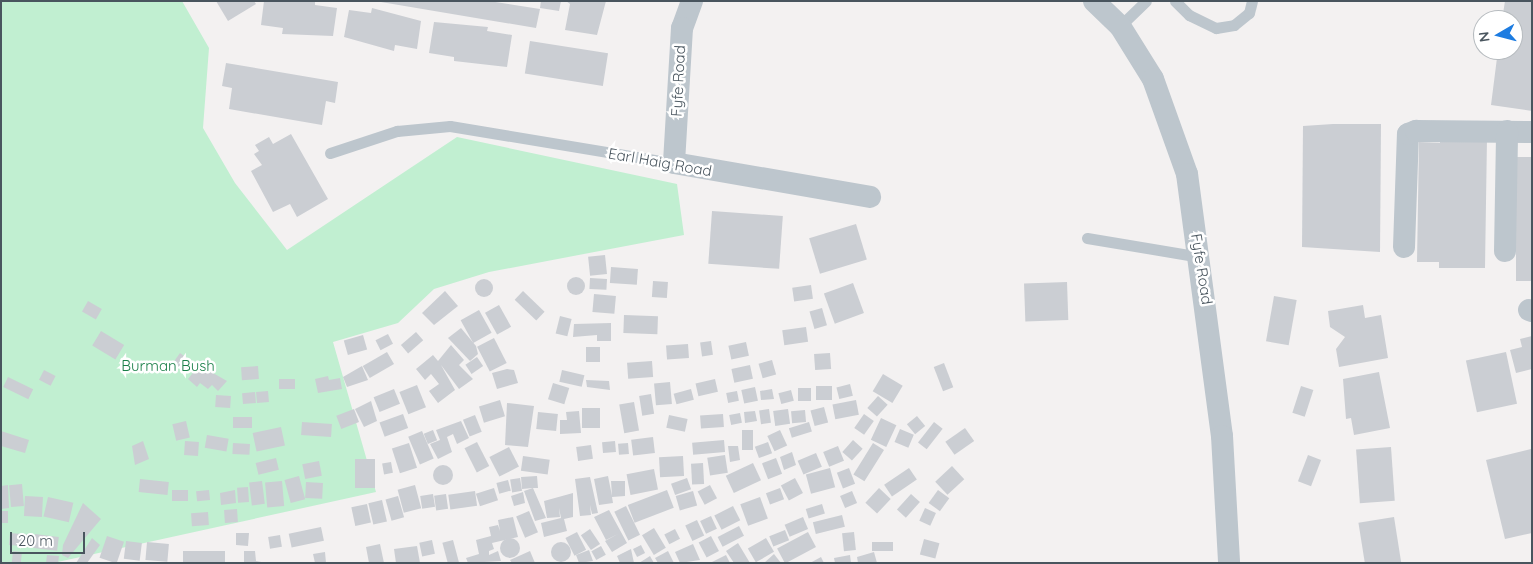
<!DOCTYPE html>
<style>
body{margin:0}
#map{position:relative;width:1533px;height:564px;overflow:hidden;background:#f3f1f1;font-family:Quicksand,sans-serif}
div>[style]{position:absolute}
.green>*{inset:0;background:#c1efd1}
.building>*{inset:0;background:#cbced3;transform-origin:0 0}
.round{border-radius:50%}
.lane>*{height:11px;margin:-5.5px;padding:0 5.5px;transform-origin:5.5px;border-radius:5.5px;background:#bdc6cd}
.street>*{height:22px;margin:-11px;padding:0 11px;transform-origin:11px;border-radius:11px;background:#bdc6cd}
span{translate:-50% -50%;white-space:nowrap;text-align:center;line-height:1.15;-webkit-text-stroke:5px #fff;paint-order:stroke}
.street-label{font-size:15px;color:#49555e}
.park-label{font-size:15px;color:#1a7f48}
.frame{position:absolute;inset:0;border:2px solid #49555e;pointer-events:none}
.north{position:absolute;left:1473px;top:10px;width:50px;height:50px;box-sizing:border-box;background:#fff;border:1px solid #b6bbbf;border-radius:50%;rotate:262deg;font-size:14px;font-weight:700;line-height:20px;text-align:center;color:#49555e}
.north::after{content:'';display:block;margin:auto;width:18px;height:22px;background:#1d7ce1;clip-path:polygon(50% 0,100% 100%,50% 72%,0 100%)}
.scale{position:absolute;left:10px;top:532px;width:75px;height:22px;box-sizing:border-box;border:2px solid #49555e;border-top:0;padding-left:6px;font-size:15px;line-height:18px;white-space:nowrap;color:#49555e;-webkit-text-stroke:4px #fff;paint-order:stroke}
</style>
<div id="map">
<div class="green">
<i style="clip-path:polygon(1px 1px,182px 1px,209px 48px,203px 128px,235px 183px,287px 250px,457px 137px,677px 184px,684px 235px,489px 272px,434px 289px,398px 323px,333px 342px,376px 492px,53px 563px,1px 563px)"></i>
</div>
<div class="building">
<i style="clip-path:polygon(216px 1px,254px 1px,256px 4px,228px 21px)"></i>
<i style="clip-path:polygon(264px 1px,315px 1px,315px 5px,337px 8px,333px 36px,282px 34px,283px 28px,261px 25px)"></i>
<i style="clip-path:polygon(375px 1px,489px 1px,540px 9px,536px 28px)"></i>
<i style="clip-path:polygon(541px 1px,561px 1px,559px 11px,540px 8px)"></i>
<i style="clip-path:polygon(566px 1px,606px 1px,597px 35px,565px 30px,570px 4px)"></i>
<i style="clip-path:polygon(1505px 1px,1532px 1px,1532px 111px,1491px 105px,1498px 50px,1513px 50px,1513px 20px,1502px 20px)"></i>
<i style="clip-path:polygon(372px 8px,421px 21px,417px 49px,395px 45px,394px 51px,344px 37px,349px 10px,371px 13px)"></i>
<i style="clip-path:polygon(434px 22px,488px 27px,487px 31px,512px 35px,507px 67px,454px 61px,454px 57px,429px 53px)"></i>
<i style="left:530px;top:41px;width:79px;height:33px;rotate:9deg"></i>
<i style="clip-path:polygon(226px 63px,338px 82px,335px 103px,326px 101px,322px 125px,229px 109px,232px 88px,222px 86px)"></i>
<i style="clip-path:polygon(1333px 124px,1381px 124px,1380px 252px,1302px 247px,1303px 126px)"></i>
<i style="clip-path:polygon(291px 134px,328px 199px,297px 217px,290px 204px,273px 212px,251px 171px,262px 165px,254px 154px,259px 151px,255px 145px,269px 137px,273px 144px)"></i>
<i style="clip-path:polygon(1440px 138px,1487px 138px,1485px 268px,1439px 268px,1439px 262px,1417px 262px,1419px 142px,1440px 143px)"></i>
<i style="left:1516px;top:157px;width:16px;height:124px"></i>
<i style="left:712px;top:211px;width:71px;height:53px;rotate:4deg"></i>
<i style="left:856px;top:224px;width:37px;height:49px;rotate:73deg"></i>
<i style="left:605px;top:255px;width:19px;height:17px;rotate:84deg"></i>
<i style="left:611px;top:267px;width:27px;height:16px;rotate:4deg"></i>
<i class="round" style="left:567px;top:277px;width:18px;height:18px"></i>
<i style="left:590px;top:278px;width:17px;height:11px;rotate:3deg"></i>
<i class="round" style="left:475px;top:279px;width:18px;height:18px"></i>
<i style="left:653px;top:281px;width:15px;height:16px;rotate:4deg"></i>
<i style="left:1067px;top:282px;width:38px;height:43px;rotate:88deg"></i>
<i style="left:853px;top:283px;width:32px;height:31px;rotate:70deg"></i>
<i style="left:811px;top:285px;width:14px;height:19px;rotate:82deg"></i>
<i style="clip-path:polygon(445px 291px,458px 306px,434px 325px,422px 313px)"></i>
<i style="left:523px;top:291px;width:30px;height:12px;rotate:44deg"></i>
<i style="left:594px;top:294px;width:22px;height:18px;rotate:5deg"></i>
<i style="left:1274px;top:296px;width:23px;height:46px;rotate:10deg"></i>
<i style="left:88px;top:301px;width:16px;height:12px;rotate:30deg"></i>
<i style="left:499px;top:305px;width:25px;height:16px;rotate:61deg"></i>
<i style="clip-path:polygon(1363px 305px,1365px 318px,1381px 315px,1388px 358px,1339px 367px,1336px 349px,1345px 337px,1330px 327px,1328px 311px)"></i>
<i style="left:822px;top:308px;width:18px;height:13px;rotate:74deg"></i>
<i style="left:479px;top:310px;width:26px;height:21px;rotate:61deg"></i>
<i style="left:624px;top:315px;width:34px;height:18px;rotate:2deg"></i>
<i style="left:560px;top:316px;width:12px;height:18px;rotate:14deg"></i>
<i style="clip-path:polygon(611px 323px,611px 341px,597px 341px,597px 335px,573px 337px,574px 324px)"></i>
<i style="left:806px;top:327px;width:15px;height:24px;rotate:82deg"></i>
<i style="clip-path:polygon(461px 328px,476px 346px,478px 354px,470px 361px,448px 338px)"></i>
<i style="left:101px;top:331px;width:27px;height:17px;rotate:31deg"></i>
<i style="left:416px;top:332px;width:11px;height:20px;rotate:49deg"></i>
<i style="left:388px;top:334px;width:11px;height:14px;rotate:63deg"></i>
<i style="left:363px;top:335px;width:15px;height:20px;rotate:74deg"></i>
<i style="clip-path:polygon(1532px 336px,1532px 369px,1516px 373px,1510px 350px,1522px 347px,1520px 339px)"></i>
<i style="left:494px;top:338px;width:28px;height:19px;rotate:63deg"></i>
<i style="left:711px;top:341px;width:14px;height:11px;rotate:82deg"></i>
<i style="left:746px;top:342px;width:14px;height:18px;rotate:78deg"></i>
<i style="left:688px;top:344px;width:14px;height:22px;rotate:86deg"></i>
<i style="clip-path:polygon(451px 345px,464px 360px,459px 365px,473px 379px,459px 389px,441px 365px,455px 390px,438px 403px,429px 391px,439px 384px,431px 374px,425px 380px,416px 369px,433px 355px,438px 361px)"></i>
<i style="left:586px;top:347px;width:14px;height:15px"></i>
<i style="left:387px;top:352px;width:14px;height:28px;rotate:60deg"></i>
<i style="left:1506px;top:352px;width:53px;height:41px;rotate:78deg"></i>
<i style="left:180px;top:353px;width:16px;height:12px;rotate:35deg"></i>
<i style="left:830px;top:353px;width:16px;height:16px;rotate:86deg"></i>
<i style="left:477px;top:357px;width:11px;height:14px;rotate:56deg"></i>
<i style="left:772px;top:360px;width:15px;height:14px;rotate:74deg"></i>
<i style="left:652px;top:361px;width:16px;height:25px;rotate:86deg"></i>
<i style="left:944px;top:363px;width:26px;height:11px;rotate:69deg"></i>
<i style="clip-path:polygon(199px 365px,227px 381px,218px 391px,212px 385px,208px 389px,200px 383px,197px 387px,188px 379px)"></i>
<i style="left:750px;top:365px;width:14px;height:19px;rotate:78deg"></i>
<i style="left:258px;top:366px;width:13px;height:17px;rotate:86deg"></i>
<i style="clip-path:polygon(362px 366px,368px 380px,347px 387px,343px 377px)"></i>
<i style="clip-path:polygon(507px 369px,514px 370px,518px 383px,497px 389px,492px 373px)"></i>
<i style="left:44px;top:370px;width:13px;height:11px;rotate:27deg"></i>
<i style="left:562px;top:370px;width:23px;height:12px;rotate:13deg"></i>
<i style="clip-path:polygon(1379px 372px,1390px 428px,1354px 435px,1351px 418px,1346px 419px,1343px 379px)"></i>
<i style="left:883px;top:374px;width:23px;height:20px;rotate:31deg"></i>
<i style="clip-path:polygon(328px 376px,329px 380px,340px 378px,342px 389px,318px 393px,315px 379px)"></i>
<i style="left:8px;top:377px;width:28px;height:11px;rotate:26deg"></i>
<i style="left:279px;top:379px;width:16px;height:10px"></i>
<i style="left:715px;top:379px;width:13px;height:20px;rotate:77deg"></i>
<i style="clip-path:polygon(586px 380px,609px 381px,610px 390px,587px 387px)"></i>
<i style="left:670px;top:382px;width:22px;height:16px;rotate:85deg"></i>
<i style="left:553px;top:383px;width:17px;height:17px;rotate:17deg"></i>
<i style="left:850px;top:384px;width:12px;height:14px;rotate:76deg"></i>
<i style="left:417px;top:385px;width:24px;height:19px;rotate:68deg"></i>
<i style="left:816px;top:386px;width:16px;height:14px"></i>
<i style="left:1301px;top:386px;width:13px;height:28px;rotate:18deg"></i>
<i style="left:755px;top:387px;width:14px;height:14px;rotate:78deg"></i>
<i style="left:798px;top:388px;width:13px;height:13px"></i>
<i style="left:394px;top:389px;width:16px;height:22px;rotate:68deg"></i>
<i style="left:691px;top:389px;width:11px;height:18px;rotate:75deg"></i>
<i style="clip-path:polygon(772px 389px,774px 399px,761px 400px,760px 391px)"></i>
<i style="left:791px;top:390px;width:11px;height:13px;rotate:75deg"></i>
<i style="left:268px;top:391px;width:11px;height:12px;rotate:85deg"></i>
<i style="left:737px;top:391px;width:10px;height:11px;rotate:79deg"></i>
<i style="left:255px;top:392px;width:11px;height:13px;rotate:85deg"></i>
<i style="left:651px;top:394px;width:20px;height:12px;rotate:81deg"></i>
<i style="left:216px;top:395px;width:15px;height:12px;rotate:4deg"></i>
<i style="left:878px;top:396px;width:13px;height:16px;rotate:42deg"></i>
<i style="left:500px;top:400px;width:17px;height:22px;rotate:73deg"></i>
<i style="left:856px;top:400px;width:15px;height:24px;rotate:79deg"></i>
<i style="clip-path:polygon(371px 401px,377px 421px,364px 427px,355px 409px)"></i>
<i style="left:634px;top:402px;width:29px;height:15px;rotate:80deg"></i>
<i style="clip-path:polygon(507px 403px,534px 406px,528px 447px,505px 445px)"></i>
<i style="left:824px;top:407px;width:16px;height:14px;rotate:75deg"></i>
<i style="left:582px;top:408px;width:18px;height:20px"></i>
<i style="left:354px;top:409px;width:14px;height:19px;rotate:69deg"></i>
<i style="left:769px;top:409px;width:14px;height:10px;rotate:82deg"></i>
<i style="left:788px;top:409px;width:15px;height:15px;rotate:82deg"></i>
<i style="left:805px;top:410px;width:12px;height:14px;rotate:85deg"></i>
<i style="clip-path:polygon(579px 411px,581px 433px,560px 434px,560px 420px,567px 420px,566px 412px)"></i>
<i style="clip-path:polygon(755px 411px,757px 421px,745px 423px,744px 412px)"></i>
<i style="left:538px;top:412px;width:20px;height:17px;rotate:6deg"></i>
<i style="left:740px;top:413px;width:10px;height:11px;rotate:79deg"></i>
<i style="left:403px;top:414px;width:15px;height:25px;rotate:70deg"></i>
<i style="left:723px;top:414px;width:13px;height:23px;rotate:86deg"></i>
<i style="left:864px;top:414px;width:12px;height:17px;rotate:35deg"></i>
<i style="left:475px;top:415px;width:18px;height:13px;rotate:68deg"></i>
<i style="left:669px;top:415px;width:19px;height:13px;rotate:12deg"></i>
<i style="left:917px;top:416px;width:13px;height:13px;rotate:51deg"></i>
<i style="left:233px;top:417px;width:19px;height:11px"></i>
<i style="left:881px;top:418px;width:17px;height:24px;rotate:25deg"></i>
<i style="left:186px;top:421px;width:17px;height:14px;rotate:77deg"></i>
<i style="clip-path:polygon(461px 421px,469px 438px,457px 444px,453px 434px,447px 437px,452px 452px,438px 459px,430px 444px,440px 440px,436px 430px)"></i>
<i style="left:302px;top:422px;width:30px;height:13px;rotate:4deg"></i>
<i style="left:809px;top:422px;width:10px;height:21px;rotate:73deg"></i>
<i style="left:934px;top:422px;width:11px;height:26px;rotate:38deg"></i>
<i style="left:281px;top:427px;width:19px;height:29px;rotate:78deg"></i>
<i style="left:965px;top:428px;width:16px;height:24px;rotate:55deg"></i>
<i style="left:900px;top:429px;width:15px;height:14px;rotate:23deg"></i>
<i style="left:433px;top:430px;width:11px;height:10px;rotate:68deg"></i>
<i style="left:742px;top:430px;width:11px;height:20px"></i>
<i style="left:780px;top:430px;width:17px;height:14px;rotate:65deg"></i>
<i style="clip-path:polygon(1px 431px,29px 440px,25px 453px,1px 446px)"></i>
<i style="left:422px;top:431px;width:30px;height:15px;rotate:67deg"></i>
<i style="left:207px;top:435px;width:22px;height:13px;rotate:10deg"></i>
<i style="left:653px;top:437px;width:16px;height:22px;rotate:83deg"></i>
<i style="left:724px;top:440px;width:12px;height:32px;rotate:85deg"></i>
<i style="left:853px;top:440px;width:13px;height:16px;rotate:42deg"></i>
<i style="clip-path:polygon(143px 441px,149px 459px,135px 465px,132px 446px)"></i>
<i style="left:185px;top:441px;width:14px;height:14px;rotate:4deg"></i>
<i style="left:615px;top:441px;width:11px;height:13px;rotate:85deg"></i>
<i style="left:477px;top:442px;width:27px;height:14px;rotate:63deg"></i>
<i style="left:768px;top:442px;width:12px;height:14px;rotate:70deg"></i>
<i style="left:233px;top:443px;width:17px;height:11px;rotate:3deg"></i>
<i style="left:409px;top:443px;width:26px;height:18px;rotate:72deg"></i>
<i style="left:628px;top:443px;width:11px;height:10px;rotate:85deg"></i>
<i style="left:873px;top:443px;width:13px;height:37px;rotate:32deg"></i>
<i style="left:591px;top:445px;width:14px;height:15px;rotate:82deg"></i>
<i style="clip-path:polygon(728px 446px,738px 446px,740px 460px,730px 462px)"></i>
<i style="left:838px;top:446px;width:16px;height:16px;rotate:68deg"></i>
<i style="left:509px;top:447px;width:22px;height:22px;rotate:63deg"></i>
<i style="left:1391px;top:447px;width:54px;height:35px;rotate:86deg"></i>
<i style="clip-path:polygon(1531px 449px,1532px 533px,1505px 539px,1486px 460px)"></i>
<i style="clip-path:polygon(792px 452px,796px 465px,784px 470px,780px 457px)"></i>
<i style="left:816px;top:453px;width:15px;height:20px;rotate:67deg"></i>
<i style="left:725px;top:455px;width:18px;height:18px;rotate:81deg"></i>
<i style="left:1308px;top:455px;width:14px;height:28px;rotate:21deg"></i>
<i style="left:523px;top:456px;width:27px;height:15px;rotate:8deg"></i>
<i style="left:683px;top:456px;width:20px;height:24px;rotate:87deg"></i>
<i style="left:276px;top:458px;width:12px;height:21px;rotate:76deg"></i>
<i style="left:776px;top:458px;width:17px;height:15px;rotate:69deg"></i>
<i style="left:375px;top:459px;width:29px;height:20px;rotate:90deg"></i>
<i style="left:319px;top:461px;width:15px;height:17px;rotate:79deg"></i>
<i style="left:391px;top:462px;width:11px;height:9px;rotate:80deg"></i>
<i style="left:703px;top:463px;width:21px;height:12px;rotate:87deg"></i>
<i style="left:753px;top:463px;width:19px;height:30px;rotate:65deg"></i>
<i class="round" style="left:433px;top:465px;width:20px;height:20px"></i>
<i style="left:952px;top:466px;width:18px;height:23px;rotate:47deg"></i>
<i style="left:830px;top:468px;width:20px;height:25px;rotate:75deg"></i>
<i style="left:849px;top:468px;width:17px;height:13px;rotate:69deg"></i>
<i style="left:909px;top:468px;width:14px;height:30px;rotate:56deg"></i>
<i style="left:654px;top:469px;width:21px;height:28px;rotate:79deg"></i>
<i style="left:299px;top:476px;width:24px;height:15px;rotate:75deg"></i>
<i style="clip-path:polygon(537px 476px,538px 488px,533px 488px,546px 518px,535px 521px,524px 491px,533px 488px,522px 489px,521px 477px)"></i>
<i style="clip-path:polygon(608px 476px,612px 496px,611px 481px,625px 481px,625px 496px,612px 497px,613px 503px,599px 505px,594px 479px)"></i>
<i style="clip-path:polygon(590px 477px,598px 513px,592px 514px,590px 505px,591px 515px,580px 516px,575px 479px)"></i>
<i style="left:520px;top:478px;width:13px;height:10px;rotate:81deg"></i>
<i style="left:687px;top:478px;width:12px;height:17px;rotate:70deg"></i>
<i style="left:795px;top:478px;width:17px;height:16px;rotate:62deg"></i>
<i style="left:140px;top:479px;width:29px;height:13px;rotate:6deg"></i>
<i style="left:508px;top:480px;width:11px;height:12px;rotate:75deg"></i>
<i style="left:262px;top:481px;width:23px;height:13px;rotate:83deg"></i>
<i style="left:282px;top:481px;width:25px;height:17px;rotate:85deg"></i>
<i style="left:306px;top:482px;width:17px;height:16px;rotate:3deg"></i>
<i style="left:22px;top:484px;width:22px;height:13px;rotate:85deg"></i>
<i style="clip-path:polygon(8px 485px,9px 508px,1px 509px,1px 486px)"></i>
<i style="left:415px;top:485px;width:24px;height:18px;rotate:75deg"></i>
<i style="left:710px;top:485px;width:15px;height:14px;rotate:62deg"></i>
<i style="left:248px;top:487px;width:15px;height:11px;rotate:86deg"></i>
<i style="left:494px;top:488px;width:13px;height:19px;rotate:72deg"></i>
<i style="left:780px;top:488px;width:12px;height:15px;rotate:70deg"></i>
<i style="left:879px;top:488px;width:16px;height:20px;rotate:43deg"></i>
<i style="left:172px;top:490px;width:16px;height:11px"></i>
<i style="left:209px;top:490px;width:10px;height:13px;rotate:84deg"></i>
<i style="clip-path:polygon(235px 490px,236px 503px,221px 505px,220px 493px)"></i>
<i style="left:667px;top:490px;width:19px;height:42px;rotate:69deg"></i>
<i style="left:938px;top:490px;width:14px;height:16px;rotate:36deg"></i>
<i style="left:475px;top:491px;width:15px;height:27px;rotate:82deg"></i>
<i style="left:693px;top:491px;width:15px;height:18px;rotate:74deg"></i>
<i style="left:852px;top:491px;width:13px;height:13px;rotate:67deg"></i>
<i style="clip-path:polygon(523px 492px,525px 503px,514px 506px,511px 496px)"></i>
<i style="clip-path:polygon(573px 493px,573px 517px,564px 519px,567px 531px,544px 537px,541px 523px,561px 518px,559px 508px,560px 517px,547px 518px,544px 501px)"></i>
<i style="left:433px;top:494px;width:13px;height:13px;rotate:81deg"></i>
<i style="left:446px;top:494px;width:15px;height:12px;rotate:82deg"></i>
<i style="left:911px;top:494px;width:12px;height:21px;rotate:42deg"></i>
<i style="left:25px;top:496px;width:18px;height:20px;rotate:3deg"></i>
<i style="left:398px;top:496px;width:22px;height:13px;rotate:74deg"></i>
<i style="left:48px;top:497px;width:26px;height:20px;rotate:13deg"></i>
<i style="left:760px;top:497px;width:23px;height:21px;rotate:70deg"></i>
<i style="left:382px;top:500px;width:22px;height:14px;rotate:77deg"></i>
<i style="clip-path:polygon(83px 503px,101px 519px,68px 558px,62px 555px,63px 545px)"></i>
<i style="left:367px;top:504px;width:19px;height:16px;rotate:78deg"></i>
<i style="left:822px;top:504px;width:10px;height:17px;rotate:73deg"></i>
<i style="left:626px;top:506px;width:32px;height:13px;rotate:64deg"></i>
<i style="left:733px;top:506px;width:16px;height:21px;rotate:63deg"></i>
<i style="left:925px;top:508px;width:12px;height:14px;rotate:24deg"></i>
<i style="left:237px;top:509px;width:13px;height:13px;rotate:86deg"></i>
<i style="clip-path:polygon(609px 510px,627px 543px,612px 552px,605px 541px,618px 534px,606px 540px,594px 517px)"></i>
<i style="left:1px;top:511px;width:7px;height:12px"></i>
<i style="left:529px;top:511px;width:23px;height:14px;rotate:67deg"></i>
<i style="left:208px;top:512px;width:13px;height:17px;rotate:86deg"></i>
<i style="left:842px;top:515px;width:12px;height:30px;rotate:76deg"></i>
<i style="left:711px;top:516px;width:14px;height:12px;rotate:65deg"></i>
<i style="clip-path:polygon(513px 517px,518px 537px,492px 543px,494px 549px,489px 551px,489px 555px,498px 551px,501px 561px,468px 563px,466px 558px,479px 554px,476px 540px,491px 536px,489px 527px,498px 525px,500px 531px,498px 520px)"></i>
<i style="left:803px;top:517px;width:13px;height:20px;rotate:67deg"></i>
<i style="left:1394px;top:517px;width:47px;height:36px;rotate:81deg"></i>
<i style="left:697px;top:520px;width:17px;height:13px;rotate:65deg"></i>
<i style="left:739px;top:526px;width:11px;height:24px;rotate:63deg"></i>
<i style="left:321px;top:527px;width:14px;height:33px;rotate:78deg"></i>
<i style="left:654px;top:528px;width:23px;height:14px;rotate:59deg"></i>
<i style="left:590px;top:529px;width:18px;height:11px;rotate:56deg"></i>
<i style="left:675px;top:529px;width:11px;height:12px;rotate:63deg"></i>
<i style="left:785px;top:530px;width:11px;height:17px;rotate:68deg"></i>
<i style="left:577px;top:532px;width:20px;height:13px;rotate:63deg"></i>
<i style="left:808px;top:532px;width:17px;height:35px;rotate:62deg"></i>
<i style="left:854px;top:532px;width:18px;height:12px;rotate:84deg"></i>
<i style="left:10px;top:533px;width:23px;height:12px;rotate:5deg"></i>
<i style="clip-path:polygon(236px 533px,249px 533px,248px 546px,236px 545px)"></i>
<i style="left:35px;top:534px;width:24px;height:14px;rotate:7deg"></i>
<i style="left:280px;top:535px;width:12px;height:12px;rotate:81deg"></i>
<i style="left:107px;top:536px;width:18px;height:23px;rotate:19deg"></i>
<i style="left:711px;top:536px;width:17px;height:14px;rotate:62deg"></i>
<i style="clip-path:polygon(92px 538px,100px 545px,87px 563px,76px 563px)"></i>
<i style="left:766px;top:538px;width:16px;height:21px;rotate:60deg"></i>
<i class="round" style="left:500px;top:538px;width:20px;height:20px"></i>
<i style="left:924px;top:539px;width:16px;height:16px;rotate:15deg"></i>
<i style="left:432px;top:540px;width:14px;height:13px;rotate:78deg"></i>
<i style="left:453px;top:540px;width:23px;height:11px;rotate:75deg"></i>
<i style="left:126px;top:541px;width:16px;height:18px;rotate:7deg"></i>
<i class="round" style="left:551px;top:542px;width:20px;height:20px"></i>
<i style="left:147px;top:542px;width:22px;height:18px;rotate:5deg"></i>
<i style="left:872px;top:542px;width:21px;height:9px"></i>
<i style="clip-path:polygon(738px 543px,750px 563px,734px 563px,726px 551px)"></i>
<i style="clip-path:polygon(380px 544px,384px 563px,369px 563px,366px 547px)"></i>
<i style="clip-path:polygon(693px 544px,700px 560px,680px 563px,675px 552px)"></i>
<i style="left:641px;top:545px;width:9px;height:9px;rotate:63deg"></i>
<i style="clip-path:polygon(417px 546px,420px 563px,396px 563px,394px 549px)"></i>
<i style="left:601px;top:546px;width:10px;height:11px;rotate:61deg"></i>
<i style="clip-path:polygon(631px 549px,634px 563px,620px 563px,617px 556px)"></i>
<i style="clip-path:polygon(589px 550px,593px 561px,579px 563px,576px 555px)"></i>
<i style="left:13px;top:551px;width:9px;height:12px;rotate:6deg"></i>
<i style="left:183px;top:551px;width:42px;height:12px"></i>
<i style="clip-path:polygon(244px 551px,255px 551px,256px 561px,267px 563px,244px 563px)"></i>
<i style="clip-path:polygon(530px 551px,535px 563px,512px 563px,510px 560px)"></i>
<i style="clip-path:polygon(668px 551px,674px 563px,658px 563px,655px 558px)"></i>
<i style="clip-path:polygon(325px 552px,326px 563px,315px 563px,313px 554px)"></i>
<i style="clip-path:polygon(874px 552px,877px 563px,858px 563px,857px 557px)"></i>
<i style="clip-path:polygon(774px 554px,781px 563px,764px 563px)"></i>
<i style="clip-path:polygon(47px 555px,59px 556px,58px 563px,46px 563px)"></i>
<i style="clip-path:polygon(726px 555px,730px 563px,710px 563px)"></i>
<i style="clip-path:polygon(850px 555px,851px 563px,835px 563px,834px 558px)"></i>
<i style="clip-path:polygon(650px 556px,654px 563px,639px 563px)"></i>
<i style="clip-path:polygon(821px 557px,824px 563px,810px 563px)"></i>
</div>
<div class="lane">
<i style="left:1175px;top:1px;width:20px;rotate:45deg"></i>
<i style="left:1189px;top:15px;width:30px;rotate:26deg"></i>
<i style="left:1216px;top:28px;width:18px;rotate:-9deg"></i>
<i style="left:1234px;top:25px;width:19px;rotate:-39deg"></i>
<i style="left:1249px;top:13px;width:12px;rotate:-76deg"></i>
<i style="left:1120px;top:26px;width:36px;rotate:-44deg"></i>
<i style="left:330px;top:153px;width:71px;rotate:-18.2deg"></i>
<i style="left:397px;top:131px;width:53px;rotate:-5.4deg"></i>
<i style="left:450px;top:126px;width:227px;rotate:9.4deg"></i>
<i style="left:1087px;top:238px;width:115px;rotate:9.5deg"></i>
</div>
<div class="street">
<i style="left:692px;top:1px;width:29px;rotate:110deg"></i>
<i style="left:682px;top:28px;width:135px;rotate:93.4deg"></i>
<i style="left:674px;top:163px;width:199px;rotate:9.8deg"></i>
<i style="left:1094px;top:1px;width:36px;rotate:44deg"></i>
<i style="left:1120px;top:26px;width:62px;rotate:58.1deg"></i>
<i style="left:1153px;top:79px;width:101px;rotate:70.3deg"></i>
<i style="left:1187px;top:174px;width:264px;rotate:82.4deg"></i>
<i style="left:1222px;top:436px;width:127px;rotate:86.8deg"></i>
<i style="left:1404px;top:247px;width:113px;rotate:-88deg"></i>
<i style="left:1408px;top:134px;width:9px;rotate:-21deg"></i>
<i style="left:1416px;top:131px;width:116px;rotate:0.5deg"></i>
<i style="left:1505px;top:251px;width:120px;rotate:-89deg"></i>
<i style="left:1529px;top:310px;width:3px;rotate:18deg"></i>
</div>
<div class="street-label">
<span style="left:678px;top:81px;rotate:-87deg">Fyfe Road</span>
<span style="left:660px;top:162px;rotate:10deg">Earl Haig Road</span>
<span style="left:1202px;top:269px;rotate:81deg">Fyfe Road</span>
</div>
<div class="park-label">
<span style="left:168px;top:366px">Burman Bush</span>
</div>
<div class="frame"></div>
<div class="north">N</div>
<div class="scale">20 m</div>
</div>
